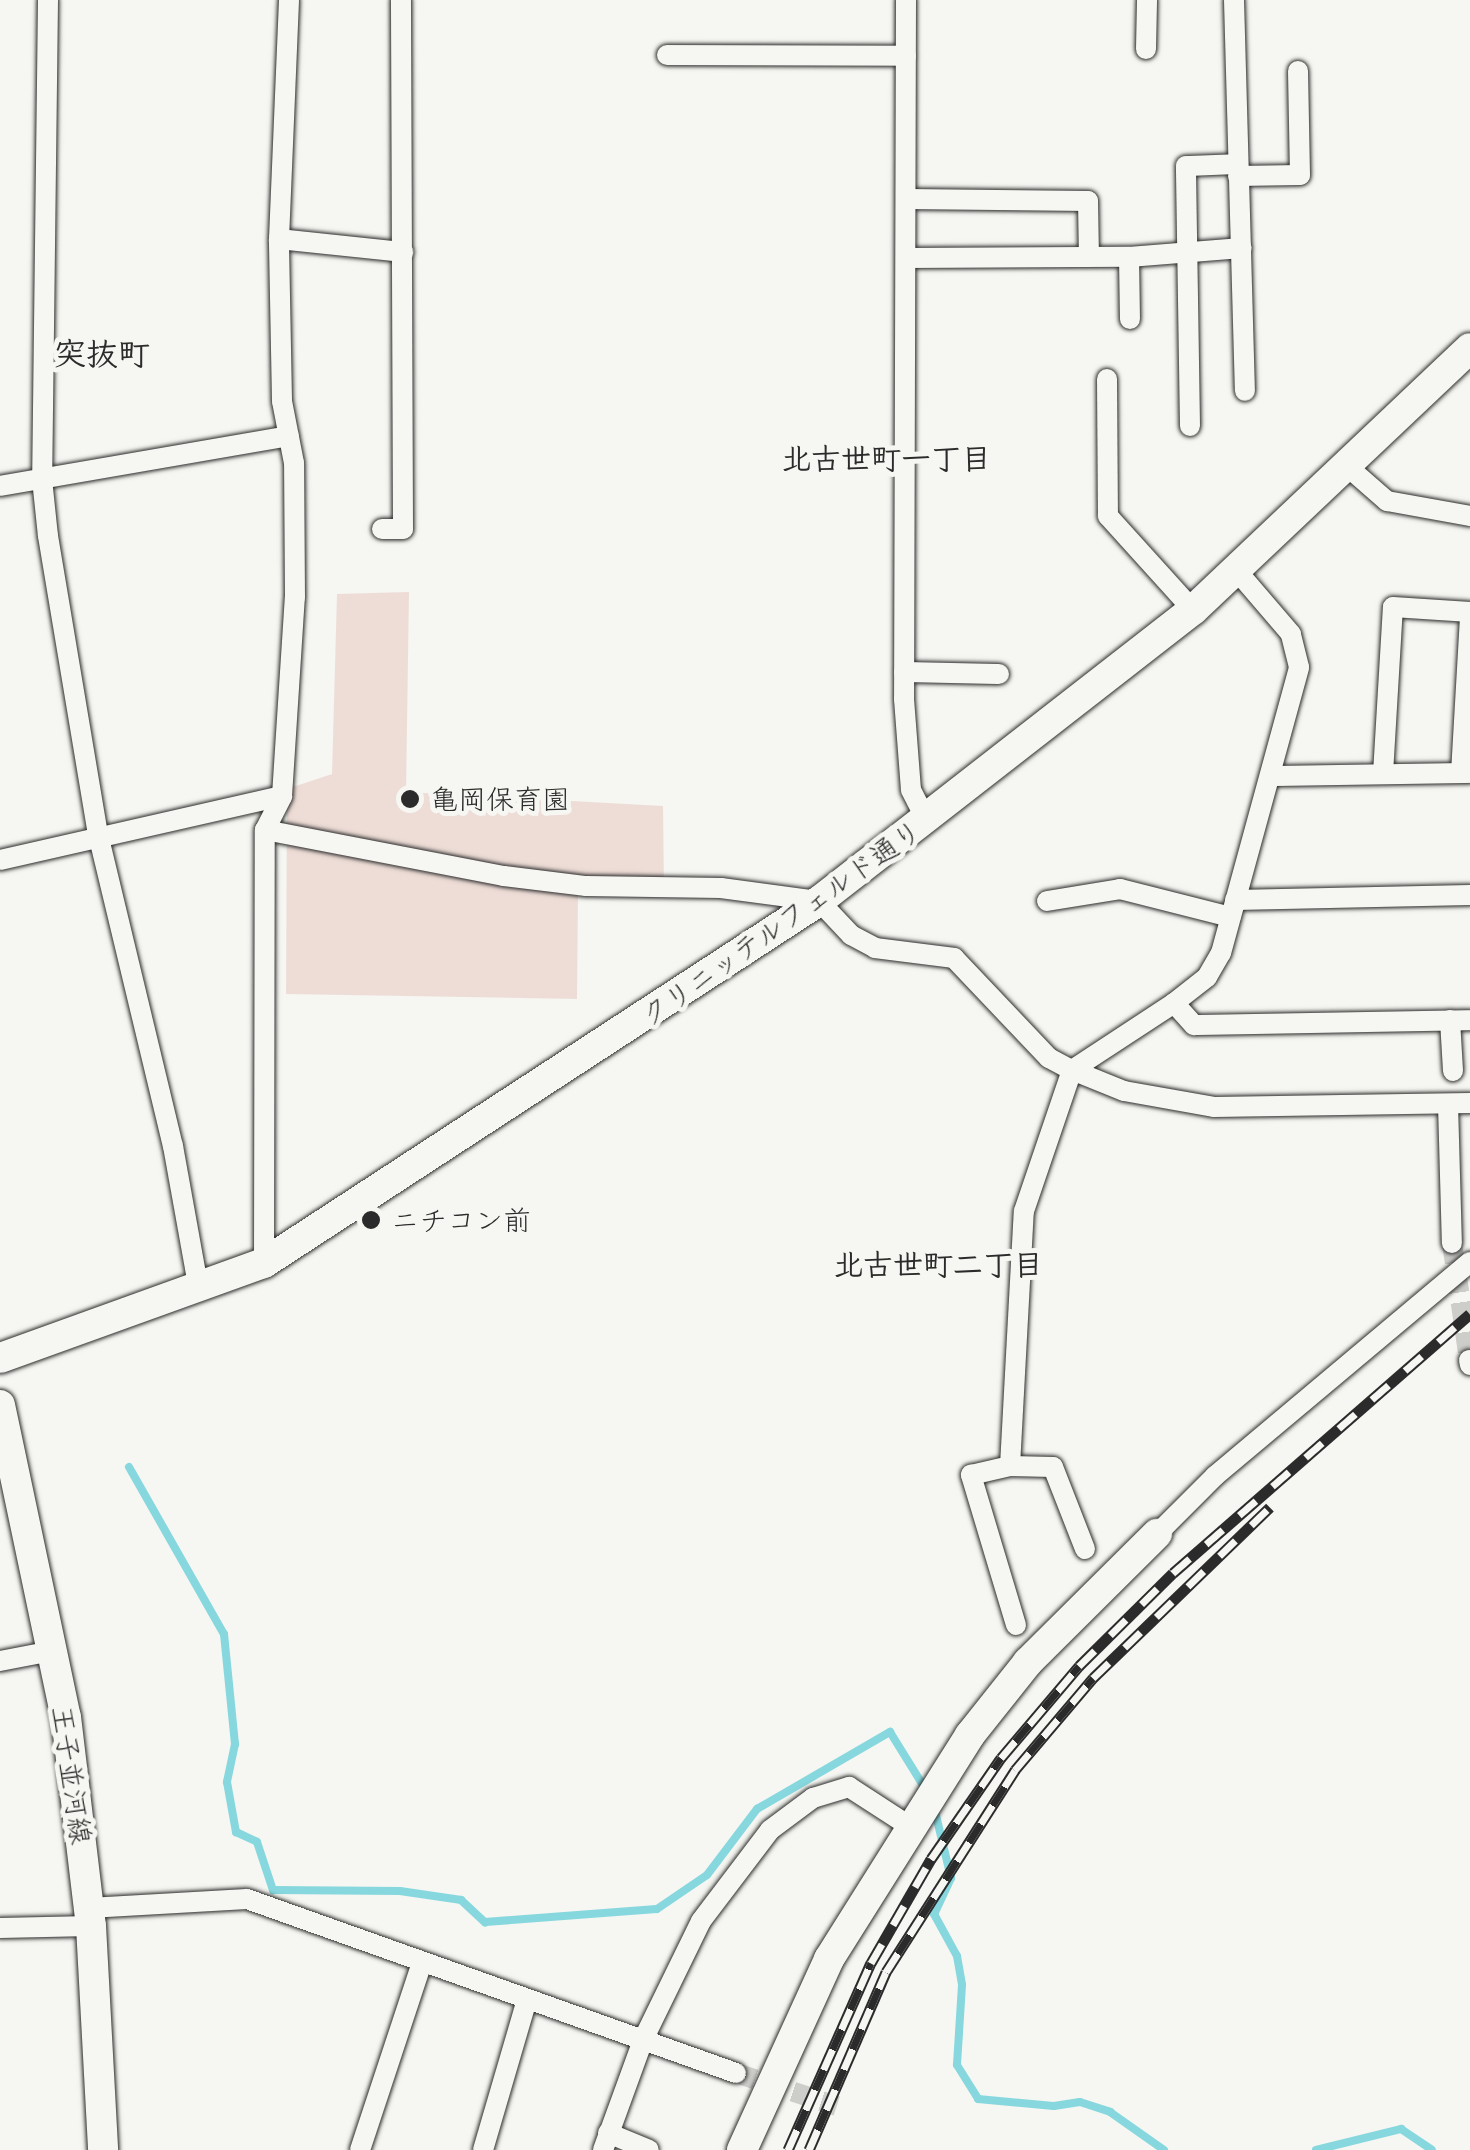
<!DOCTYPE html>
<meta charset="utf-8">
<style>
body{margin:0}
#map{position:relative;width:1470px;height:2150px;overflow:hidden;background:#f6f6f2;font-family:Delius,"Klee One",sans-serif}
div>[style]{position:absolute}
.built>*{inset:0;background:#eeddd7}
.stream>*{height:8px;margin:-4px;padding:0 4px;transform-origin:4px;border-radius:4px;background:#86d8de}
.street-tunnel>*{height:20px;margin-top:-10px;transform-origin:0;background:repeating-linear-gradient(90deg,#cdcdca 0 20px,transparent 0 30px)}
.roads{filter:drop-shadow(0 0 2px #2b2b2b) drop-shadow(0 0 2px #2b2b2b)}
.street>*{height:20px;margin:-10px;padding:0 10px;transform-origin:10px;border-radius:10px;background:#f6f6f2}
.secondary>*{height:30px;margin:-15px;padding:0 15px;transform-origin:15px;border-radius:15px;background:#f6f6f2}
.rail>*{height:11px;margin-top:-5.5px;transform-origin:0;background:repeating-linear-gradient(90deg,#f6f6f2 0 22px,#2b2b2b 0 44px);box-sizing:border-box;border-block:2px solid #2b2b2b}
.dots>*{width:28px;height:28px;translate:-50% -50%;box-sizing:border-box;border:5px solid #f6f6f2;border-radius:50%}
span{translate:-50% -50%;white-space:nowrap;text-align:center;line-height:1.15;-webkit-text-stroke:10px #f6f6f2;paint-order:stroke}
.poi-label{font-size:28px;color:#2b2b2b}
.left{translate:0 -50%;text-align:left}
.street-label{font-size:28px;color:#2b2b2b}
.neighbourhood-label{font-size:30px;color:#2b2b2b;font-weight:700}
.quarter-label{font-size:32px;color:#2b2b2b;font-weight:700}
</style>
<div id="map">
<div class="built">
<i style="clip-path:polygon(409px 592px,406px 792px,663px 806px,664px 892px,578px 894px,577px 999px,286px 994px,287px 789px,332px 774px,337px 594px)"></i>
</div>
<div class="stream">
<i style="left:129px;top:1467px;width:192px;rotate:60.4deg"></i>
<i style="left:224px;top:1634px;width:111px;rotate:84.3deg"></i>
<i style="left:235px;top:1744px;width:39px;rotate:102deg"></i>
<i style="left:227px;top:1782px;width:51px;rotate:79.8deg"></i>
<i style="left:236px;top:1832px;width:23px;rotate:25deg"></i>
<i style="left:257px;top:1842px;width:51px;rotate:71.6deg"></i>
<i style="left:273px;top:1890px;width:127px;rotate:0.5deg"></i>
<i style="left:400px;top:1891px;width:62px;rotate:8.4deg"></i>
<i style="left:461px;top:1900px;width:33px;rotate:43deg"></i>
<i style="left:485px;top:1922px;width:172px;rotate:-4.3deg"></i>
<i style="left:657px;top:1909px;width:60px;rotate:-34.2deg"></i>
<i style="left:707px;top:1875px;width:83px;rotate:-52.9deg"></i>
<i style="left:757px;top:1809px;width:154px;rotate:-30.1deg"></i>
<i style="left:890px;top:1732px;width:68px;rotate:58.2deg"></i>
<i style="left:934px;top:1807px;width:73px;rotate:76.5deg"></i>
<i style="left:951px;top:1878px;width:40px;rotate:115deg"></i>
<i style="left:934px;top:1914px;width:48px;rotate:61.3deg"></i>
<i style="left:957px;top:1956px;width:29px;rotate:80deg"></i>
<i style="left:962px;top:1985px;width:80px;rotate:93.6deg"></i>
<i style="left:957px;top:2065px;width:40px;rotate:58deg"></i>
<i style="left:978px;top:2099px;width:76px;rotate:5.3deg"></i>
<i style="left:1054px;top:2106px;width:26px;rotate:-9deg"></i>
<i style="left:1080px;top:2102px;width:32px;rotate:18deg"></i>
<i style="left:1110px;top:2112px;width:66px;rotate:35.1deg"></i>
<i style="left:1316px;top:2150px;width:88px;rotate:-13.9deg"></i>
<i style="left:1401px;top:2129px;width:37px;rotate:34deg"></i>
</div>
<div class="street-tunnel">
<i style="left:1452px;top:1243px;width:118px;rotate:81.7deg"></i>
<i style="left:736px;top:2073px;width:106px;rotate:18.1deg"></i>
</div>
<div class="roads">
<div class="street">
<i style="left:48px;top:0;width:479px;rotate:90.7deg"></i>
<i style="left:42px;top:479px;width:57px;rotate:84deg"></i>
<i style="left:48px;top:536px;width:302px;rotate:80.5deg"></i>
<i style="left:98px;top:834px;width:321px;rotate:76.5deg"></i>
<i style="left:173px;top:1146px;width:147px;rotate:79.8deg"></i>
<i style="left:906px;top:0;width:699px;rotate:90.16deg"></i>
<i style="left:904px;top:699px;width:91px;rotate:85.6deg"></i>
<i style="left:911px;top:790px;width:36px;rotate:63deg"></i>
<i style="left:1234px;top:0;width:391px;rotate:88.4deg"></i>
<i style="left:1146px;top:49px;width:49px;rotate:-88.8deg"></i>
<i style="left:667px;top:55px;width:239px;rotate:0.2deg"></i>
<i style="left:1238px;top:176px;width:62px;rotate:-0.9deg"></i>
<i style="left:1300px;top:175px;width:104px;rotate:-91.1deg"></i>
<i style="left:907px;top:199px;width:181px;rotate:0.6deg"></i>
<i style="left:1088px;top:201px;width:56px;rotate:89deg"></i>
<i style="left:279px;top:239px;width:125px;rotate:6deg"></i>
<i style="left:1129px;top:257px;width:62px;rotate:89.1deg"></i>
<i style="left:907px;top:258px;width:222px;rotate:-0.3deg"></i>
<i style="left:1129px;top:257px;width:113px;rotate:-4.6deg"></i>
<i style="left:1107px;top:379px;width:137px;rotate:89.6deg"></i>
<i style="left:1108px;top:516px;width:127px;rotate:47.9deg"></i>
<i style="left:1190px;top:426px;width:260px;rotate:-90.9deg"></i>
<i style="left:1186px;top:166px;width:52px;rotate:-2.2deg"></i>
<i style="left:1348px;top:467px;width:52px;rotate:41.1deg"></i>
<i style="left:1387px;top:501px;width:84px;rotate:10.2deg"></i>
<i style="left:0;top:486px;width:293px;rotate:-9.8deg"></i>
<i style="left:382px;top:529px;width:21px"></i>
<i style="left:403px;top:529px;width:529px;rotate:-90.22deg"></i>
<i style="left:904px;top:672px;width:95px;rotate:1.2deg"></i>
<i style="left:1461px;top:773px;width:158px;rotate:-86.7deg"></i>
<i style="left:1383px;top:774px;width:167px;rotate:-86.6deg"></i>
<i style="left:1393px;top:607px;width:77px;rotate:3.7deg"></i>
<i style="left:1270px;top:776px;width:200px;rotate:-0.9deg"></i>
<i style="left:265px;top:830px;width:243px;rotate:10.9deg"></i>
<i style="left:504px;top:876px;width:83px;rotate:7deg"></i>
<i style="left:586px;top:886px;width:135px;rotate:0.8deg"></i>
<i style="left:721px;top:888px;width:99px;rotate:7.6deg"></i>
<i style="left:819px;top:901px;width:47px;rotate:46.7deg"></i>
<i style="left:851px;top:935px;width:27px;rotate:28deg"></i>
<i style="left:875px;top:948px;width:80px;rotate:7.2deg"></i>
<i style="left:954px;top:958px;width:138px;rotate:46.5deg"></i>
<i style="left:1049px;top:1058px;width:26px;rotate:28deg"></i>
<i style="left:1072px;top:1070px;width:122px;rotate:-33.3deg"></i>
<i style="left:1174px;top:1003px;width:42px;rotate:-38.2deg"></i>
<i style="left:1207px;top:977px;width:28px;rotate:-60deg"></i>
<i style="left:1221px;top:953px;width:296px;rotate:-74.7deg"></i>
<i style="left:1299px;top:667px;width:34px;rotate:-104deg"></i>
<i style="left:1291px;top:634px;width:83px;rotate:-130.6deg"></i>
<i style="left:0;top:860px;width:289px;rotate:-12.8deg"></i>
<i style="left:1235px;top:900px;width:235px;rotate:-1.2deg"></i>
<i style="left:1047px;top:901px;width:74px;rotate:-9.3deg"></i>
<i style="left:1120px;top:889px;width:114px;rotate:14.2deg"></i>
<i style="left:1174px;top:1003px;width:30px;rotate:48deg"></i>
<i style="left:1194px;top:1025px;width:276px;rotate:-1deg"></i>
<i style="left:1450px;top:1020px;width:51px;rotate:86.6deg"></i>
<i style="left:1448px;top:1104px;width:139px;rotate:88.4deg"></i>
<i style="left:264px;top:1263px;width:433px;rotate:-89.9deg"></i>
<i style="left:265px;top:830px;width:38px;rotate:-63deg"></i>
<i style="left:282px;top:796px;width:199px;rotate:-86.3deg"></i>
<i style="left:295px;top:597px;width:134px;rotate:-90.4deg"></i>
<i style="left:294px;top:463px;width:63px;rotate:-101deg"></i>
<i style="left:282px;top:401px;width:162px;rotate:-91.1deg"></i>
<i style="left:279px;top:239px;width:239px;rotate:-87.6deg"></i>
<i style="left:1469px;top:1360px;width:5px;rotate:79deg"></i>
<i style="left:1010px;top:1466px;width:255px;rotate:-86.9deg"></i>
<i style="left:1024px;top:1211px;width:149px;rotate:-71.2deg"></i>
<i style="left:1072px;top:1070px;width:56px;rotate:22deg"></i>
<i style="left:1124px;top:1091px;width:91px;rotate:10.1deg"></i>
<i style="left:1214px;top:1107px;width:256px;rotate:-0.9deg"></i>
<i style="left:1157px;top:1534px;width:82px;rotate:-45deg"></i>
<i style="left:1215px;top:1476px;width:333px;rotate:-40deg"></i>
<i style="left:1016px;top:1625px;width:157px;rotate:-106.7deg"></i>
<i style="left:971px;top:1475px;width:40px;rotate:-13deg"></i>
<i style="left:1010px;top:1466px;width:43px;rotate:1.3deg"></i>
<i style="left:1053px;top:1467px;width:88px;rotate:68.7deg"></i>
<i style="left:0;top:1661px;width:53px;rotate:-10.9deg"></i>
<i style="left:89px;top:1908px;width:158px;rotate:-3.3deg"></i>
<i style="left:247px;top:1899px;width:519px;rotate:19.59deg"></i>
<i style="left:0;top:1928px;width:91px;rotate:-1.3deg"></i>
<i style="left:608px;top:2133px;width:44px;rotate:22.5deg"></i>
<i style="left:360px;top:2150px;width:197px;rotate:-71.7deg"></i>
<i style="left:483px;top:2150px;width:156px;rotate:-73.7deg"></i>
<i style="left:603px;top:2150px;width:117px;rotate:-70deg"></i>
<i style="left:643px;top:2040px;width:132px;rotate:-64deg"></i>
<i style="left:701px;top:1921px;width:114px;rotate:-52.8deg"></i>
<i style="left:770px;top:1830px;width:54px;rotate:-36.7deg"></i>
<i style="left:813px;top:1798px;width:38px;rotate:-17deg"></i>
<i style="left:849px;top:1787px;width:72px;rotate:33deg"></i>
</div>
<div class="secondary">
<i style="left:0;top:1358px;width:281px;rotate:-19.8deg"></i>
<i style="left:264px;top:1263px;width:663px;rotate:-33.11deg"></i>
<i style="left:819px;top:901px;width:474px;rotate:-37.9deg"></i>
<i style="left:1193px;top:610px;width:381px;rotate:-43.4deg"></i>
<i style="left:0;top:1405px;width:319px;rotate:78.1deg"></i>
<i style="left:66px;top:1717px;width:210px;rotate:83.2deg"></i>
<i style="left:91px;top:1926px;width:224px;rotate:86.9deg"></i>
<i style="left:742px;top:2150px;width:210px;rotate:-65.5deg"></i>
<i style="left:829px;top:1959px;width:265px;rotate:-57.8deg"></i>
<i style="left:970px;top:1735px;width:93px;rotate:-51.5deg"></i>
<i style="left:1028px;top:1662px;width:182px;rotate:-44.8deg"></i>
</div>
</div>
<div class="rail">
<i style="left:788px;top:2150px;width:205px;rotate:-66.1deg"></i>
<i style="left:871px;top:1963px;width:120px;rotate:-60deg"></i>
<i style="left:931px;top:1859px;width:123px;rotate:-55.3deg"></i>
<i style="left:1001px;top:1758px;width:121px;rotate:-49.7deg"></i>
<i style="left:1079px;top:1666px;width:132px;rotate:-44.7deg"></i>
<i style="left:1173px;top:1573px;width:394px;rotate:-41.1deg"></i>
<i style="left:809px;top:2150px;width:194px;rotate:-66.6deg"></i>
<i style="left:886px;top:1972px;width:240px;rotate:-57.4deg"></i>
<i style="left:1015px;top:1770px;width:121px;rotate:-49.7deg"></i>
<i style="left:1093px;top:1678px;width:246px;rotate:-44deg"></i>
</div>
<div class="dots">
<i style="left:410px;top:799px;background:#2b2b2b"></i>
<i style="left:371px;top:1220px;background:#2b2b2b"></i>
</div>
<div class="poi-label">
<span class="left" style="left:430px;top:799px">亀岡保育園</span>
<span class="left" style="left:391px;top:1220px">ニチコン前</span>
</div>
<div class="street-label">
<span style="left:781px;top:923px;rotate:-35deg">クリニッテルフェルド通り</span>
<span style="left:72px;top:1775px;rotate:82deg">王子並河線</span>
</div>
<div class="neighbourhood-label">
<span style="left:886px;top:458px">北古世町一丁目</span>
<span style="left:938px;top:1264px">北古世町二丁目</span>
</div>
<div class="quarter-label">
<span style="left:102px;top:354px">突抜町</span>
</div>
</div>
